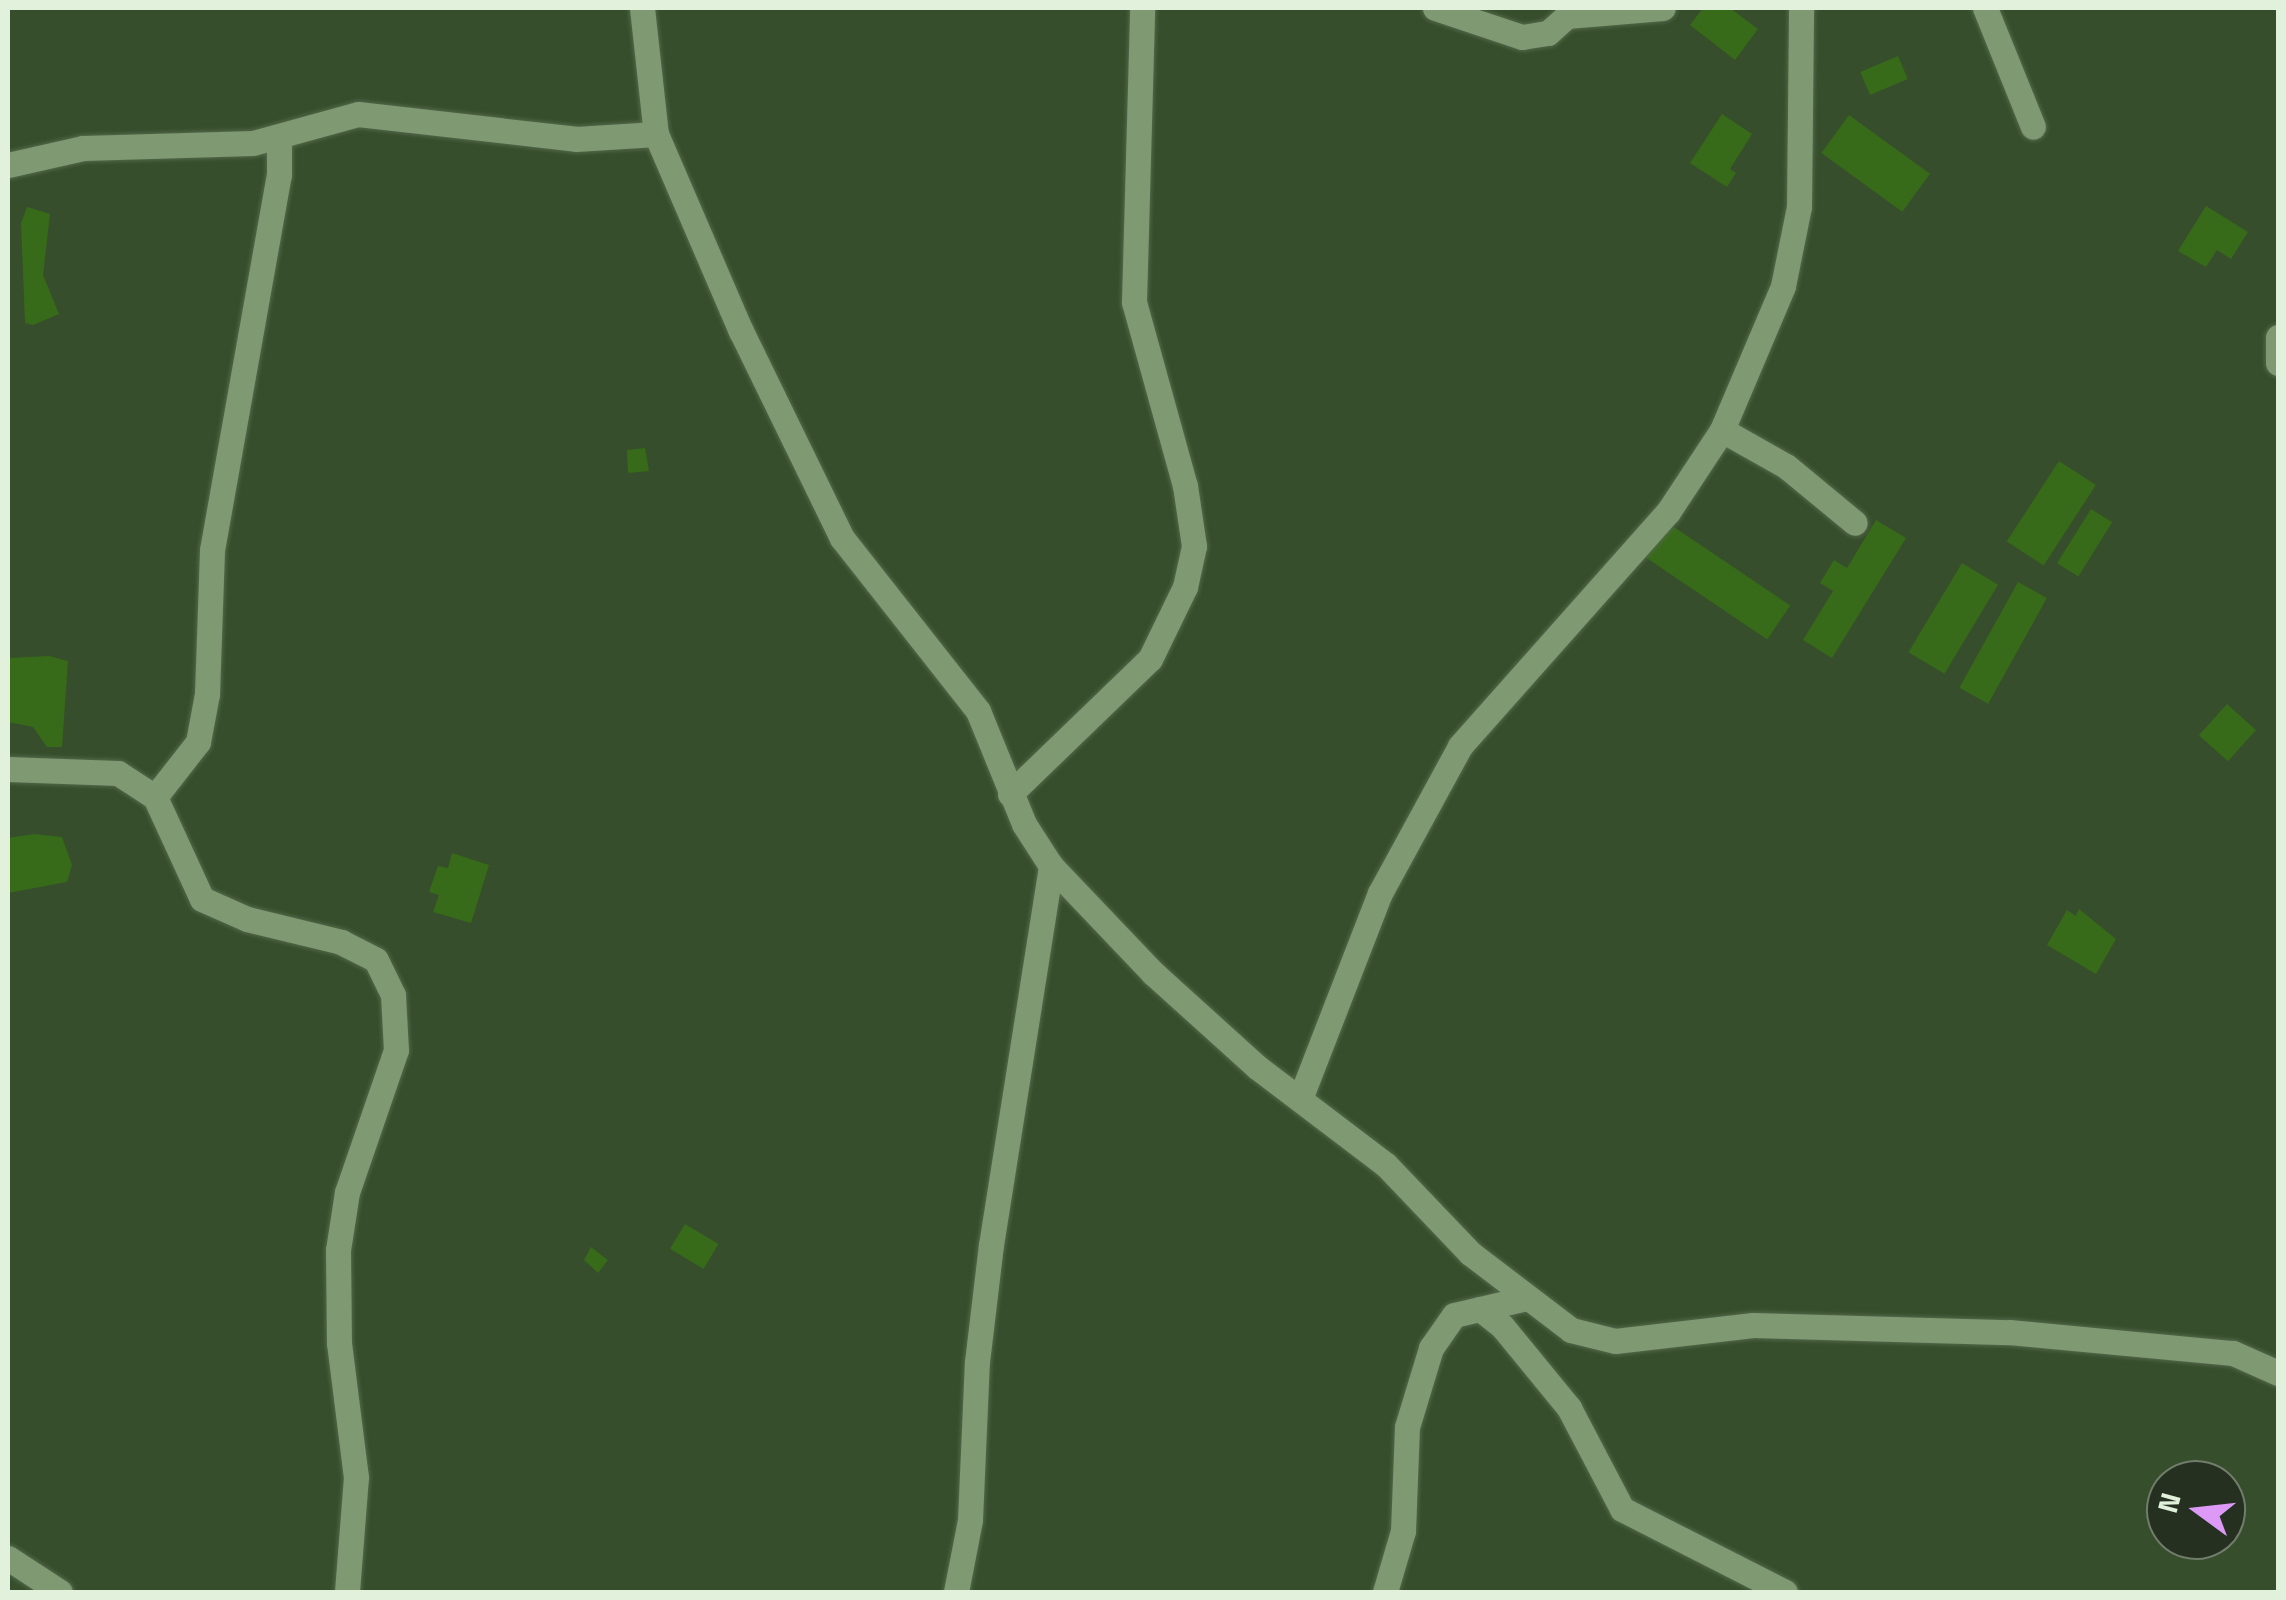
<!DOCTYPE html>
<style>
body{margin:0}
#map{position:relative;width:2286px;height:1600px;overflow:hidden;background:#364e2b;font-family:"Titillium Web",sans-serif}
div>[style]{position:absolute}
.building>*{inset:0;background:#376b19;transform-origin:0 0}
.roads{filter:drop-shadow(0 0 2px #54684b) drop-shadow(0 0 2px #54684b)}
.minor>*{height:25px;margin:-12.5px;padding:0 12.5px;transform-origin:12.5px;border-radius:12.5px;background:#7f9973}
span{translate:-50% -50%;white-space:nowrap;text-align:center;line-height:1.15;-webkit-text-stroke:10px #253020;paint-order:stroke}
.frame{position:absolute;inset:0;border:10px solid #e2f1dc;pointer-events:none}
.north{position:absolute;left:2146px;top:1460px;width:100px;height:100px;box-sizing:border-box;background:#253020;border:2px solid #717d6b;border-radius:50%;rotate:285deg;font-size:28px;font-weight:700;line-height:40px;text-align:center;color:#e2f1dc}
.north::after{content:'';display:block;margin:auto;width:35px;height:45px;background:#dc99f5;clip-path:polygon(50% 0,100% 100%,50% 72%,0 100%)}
</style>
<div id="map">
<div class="building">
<i style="clip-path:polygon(1703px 8px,1730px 8px,1758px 29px,1735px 60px,1690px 25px)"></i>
<i style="left:1898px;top:56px;width:25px;height:41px;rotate:67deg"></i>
<i style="clip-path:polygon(1722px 114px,1752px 134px,1730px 169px,1736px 173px,1727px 187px,1690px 163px)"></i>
<i style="left:1849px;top:115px;width:100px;height:47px;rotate:36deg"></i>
<i style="clip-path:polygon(2206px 206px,2248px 232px,2231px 259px,2217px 250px,2206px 267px,2178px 251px)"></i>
<i style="clip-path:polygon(27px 207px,50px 214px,43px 275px,59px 314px,33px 325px,25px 323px,21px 223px)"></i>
<i style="clip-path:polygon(645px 448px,649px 471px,628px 473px,627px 450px)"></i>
<i style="left:2059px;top:461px;width:44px;height:96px;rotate:33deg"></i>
<i style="left:2091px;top:509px;width:25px;height:64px;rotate:32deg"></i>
<i style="clip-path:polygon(1876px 520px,1906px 538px,1832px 658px,1803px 640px,1833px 591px,1820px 583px,1834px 560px,1847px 568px)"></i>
<i style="left:1665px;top:521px;width:151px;height:41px;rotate:34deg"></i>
<i style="left:1962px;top:563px;width:42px;height:104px;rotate:31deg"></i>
<i style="left:2018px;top:582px;width:33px;height:121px;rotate:29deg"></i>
<i style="clip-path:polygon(49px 656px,68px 661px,62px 747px,47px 747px,33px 727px,8px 722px,8px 658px)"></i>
<i style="left:2227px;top:704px;width:39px;height:42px;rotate:42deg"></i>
<i style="clip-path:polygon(34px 834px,62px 837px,72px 865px,67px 882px,8px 893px,8px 838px)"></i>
<i style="clip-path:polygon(452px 853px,489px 865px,471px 923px,433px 912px,439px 895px,429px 892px,438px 866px,448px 868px)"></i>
<i style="clip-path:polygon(2079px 909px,2116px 939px,2096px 974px,2047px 945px,2067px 910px,2076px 916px)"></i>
<i style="left:685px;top:1224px;width:39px;height:29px;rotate:31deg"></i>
<i style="clip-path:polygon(591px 1247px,608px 1260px,598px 1273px,584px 1260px)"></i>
</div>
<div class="roads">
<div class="minor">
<i style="left:642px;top:8px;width:127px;rotate:83.7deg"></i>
<i style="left:656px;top:134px;width:215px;rotate:66.7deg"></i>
<i style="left:741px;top:331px;width:230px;rotate:64deg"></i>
<i style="left:842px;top:538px;width:220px;rotate:51.8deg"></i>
<i style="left:978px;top:711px;width:122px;rotate:67.8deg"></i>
<i style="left:1024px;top:824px;width:50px;rotate:57.3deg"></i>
<i style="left:1051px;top:866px;width:148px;rotate:46.4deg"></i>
<i style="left:1153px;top:973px;width:140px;rotate:42.1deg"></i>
<i style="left:1257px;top:1067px;width:162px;rotate:37.2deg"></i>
<i style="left:1386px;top:1165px;width:122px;rotate:46.3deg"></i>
<i style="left:1470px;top:1253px;width:127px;rotate:37.3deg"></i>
<i style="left:1571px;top:1330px;width:45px;rotate:14deg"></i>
<i style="left:1615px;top:1341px;width:139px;rotate:-6.6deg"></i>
<i style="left:1753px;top:1325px;width:256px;rotate:1.6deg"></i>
<i style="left:2009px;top:1332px;width:225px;rotate:5.4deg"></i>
<i style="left:2233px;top:1353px;width:49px;rotate:24deg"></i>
<i style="left:1435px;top:8px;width:92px;rotate:18.4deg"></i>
<i style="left:1522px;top:37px;width:26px;rotate:-9deg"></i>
<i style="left:1548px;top:33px;width:25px;rotate:-42deg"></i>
<i style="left:1567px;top:16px;width:96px;rotate:-4.8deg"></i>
<i style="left:1985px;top:8px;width:128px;rotate:68deg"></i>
<i style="left:8px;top:165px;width:77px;rotate:-12.8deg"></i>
<i style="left:83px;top:148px;width:170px;rotate:-1.7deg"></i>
<i style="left:253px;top:143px;width:109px;rotate:-15.4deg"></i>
<i style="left:358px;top:114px;width:219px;rotate:6.5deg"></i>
<i style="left:576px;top:139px;width:80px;rotate:-3.6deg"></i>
<i style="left:2278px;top:337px;width:26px;rotate:90deg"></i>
<i style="left:1722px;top:430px;width:73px;rotate:29.4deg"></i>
<i style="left:1786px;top:466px;width:89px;rotate:39.6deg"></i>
<i style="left:8px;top:769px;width:110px;rotate:2.1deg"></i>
<i style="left:118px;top:773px;width:44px;rotate:33deg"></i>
<i style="left:155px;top:797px;width:112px;rotate:65.3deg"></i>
<i style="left:202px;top:899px;width:49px;rotate:24deg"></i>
<i style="left:247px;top:919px;width:97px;rotate:13.7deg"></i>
<i style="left:341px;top:942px;width:39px;rotate:27deg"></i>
<i style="left:376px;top:960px;width:39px;rotate:64deg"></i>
<i style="left:393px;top:995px;width:55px;rotate:86.9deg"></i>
<i style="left:396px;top:1050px;width:150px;rotate:109deg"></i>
<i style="left:347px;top:1192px;width:59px;rotate:98.8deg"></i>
<i style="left:338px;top:1250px;width:93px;rotate:89.4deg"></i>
<i style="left:339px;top:1343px;width:135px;rotate:82.8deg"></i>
<i style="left:356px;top:1477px;width:115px;rotate:94.5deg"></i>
<i style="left:1010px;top:794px;width:194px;rotate:-44deg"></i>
<i style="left:1150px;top:659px;width:80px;rotate:-64.1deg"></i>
<i style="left:1185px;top:587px;width:42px;rotate:-77.6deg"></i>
<i style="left:1194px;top:546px;width:61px;rotate:-98.5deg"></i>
<i style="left:1185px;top:486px;width:191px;rotate:-105.5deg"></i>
<i style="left:1134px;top:302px;width:294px;rotate:-88.4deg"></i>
<i style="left:155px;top:797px;width:70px;rotate:-52deg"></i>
<i style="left:198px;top:742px;width:49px;rotate:-79.4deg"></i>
<i style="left:207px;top:694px;width:144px;rotate:-88deg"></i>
<i style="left:212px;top:550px;width:381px;rotate:-79.9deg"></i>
<i style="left:279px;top:175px;width:36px;rotate:-90deg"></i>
<i style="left:1300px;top:1099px;width:221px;rotate:-68.8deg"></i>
<i style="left:1380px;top:893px;width:167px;rotate:-61.4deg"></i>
<i style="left:1460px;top:746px;width:313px;rotate:-48.4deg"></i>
<i style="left:1668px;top:512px;width:98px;rotate:-56.6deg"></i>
<i style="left:1722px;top:430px;width:156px;rotate:-67deg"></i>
<i style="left:1783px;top:286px;width:81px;rotate:-78.6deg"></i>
<i style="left:1799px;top:207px;width:199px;rotate:-89.4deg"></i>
<i style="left:1480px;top:1309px;width:28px;rotate:38deg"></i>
<i style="left:1502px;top:1326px;width:106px;rotate:50.7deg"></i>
<i style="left:1569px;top:1408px;width:114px;rotate:62.3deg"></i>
<i style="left:1622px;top:1509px;width:183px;rotate:27deg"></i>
<i style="left:8px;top:1558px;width:62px;rotate:33.2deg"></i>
<i style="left:956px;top:1592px;width:73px;rotate:-79deg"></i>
<i style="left:970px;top:1520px;width:158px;rotate:-87.5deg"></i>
<i style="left:977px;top:1362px;width:118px;rotate:-83.2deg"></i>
<i style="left:991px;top:1245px;width:384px;rotate:-81deg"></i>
<i style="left:1385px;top:1592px;width:64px;rotate:-73.6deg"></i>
<i style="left:1403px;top:1531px;width:104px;rotate:-87.8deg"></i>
<i style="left:1407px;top:1427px;width:83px;rotate:-73.1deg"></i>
<i style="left:1431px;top:1348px;width:40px;rotate:-55.1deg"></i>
<i style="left:1454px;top:1315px;width:75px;rotate:-13.1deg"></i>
</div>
</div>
<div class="frame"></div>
<div class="north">N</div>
</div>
